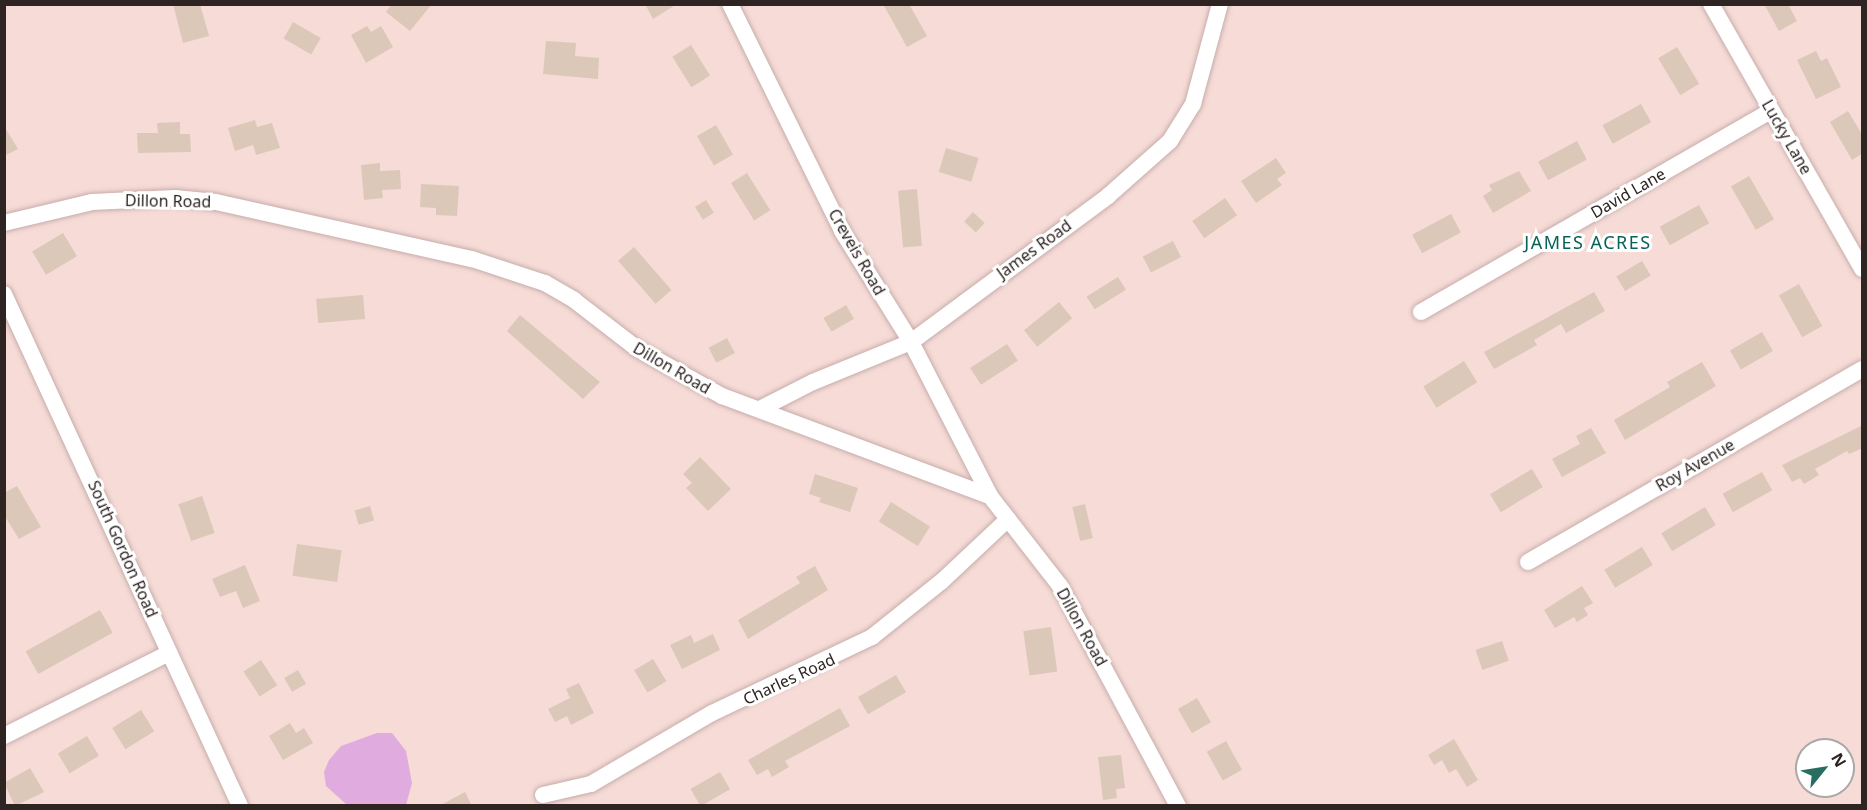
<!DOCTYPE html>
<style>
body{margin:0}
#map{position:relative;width:1867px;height:810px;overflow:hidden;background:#f6dbd7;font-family:"Noto Sans",sans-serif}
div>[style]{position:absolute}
.water>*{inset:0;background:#e0ace0}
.building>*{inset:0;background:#dcc8b9;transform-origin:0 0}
.roads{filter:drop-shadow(0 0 2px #c7adaa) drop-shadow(0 0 2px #c7adaa)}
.minor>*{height:16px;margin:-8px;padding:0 8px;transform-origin:8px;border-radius:8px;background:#fff}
span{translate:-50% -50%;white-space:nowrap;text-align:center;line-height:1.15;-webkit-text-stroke:6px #fff;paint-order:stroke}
.street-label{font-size:16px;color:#2e2523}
.neighbourhood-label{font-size:18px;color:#066356;letter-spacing:1.5px}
.frame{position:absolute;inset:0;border:6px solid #2e2523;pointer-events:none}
.north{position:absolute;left:1795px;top:738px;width:60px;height:60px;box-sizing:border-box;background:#fff;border:2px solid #aba8a7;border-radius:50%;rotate:60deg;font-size:16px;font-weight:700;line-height:24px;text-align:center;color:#2e2523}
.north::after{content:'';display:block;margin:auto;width:21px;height:27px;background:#276d61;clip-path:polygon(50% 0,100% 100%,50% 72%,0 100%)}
</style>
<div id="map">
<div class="water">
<i style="clip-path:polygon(377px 733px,392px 733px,406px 751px,412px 783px,406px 805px,347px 805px,326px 786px,324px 772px,329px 760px,341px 746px)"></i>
</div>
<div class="building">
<i style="clip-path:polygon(173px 4px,200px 4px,209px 36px,183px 43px)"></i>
<i style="clip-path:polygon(392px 4px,432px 4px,410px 31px,386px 12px)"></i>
<i style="clip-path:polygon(645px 4px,677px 4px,653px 19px)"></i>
<i style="clip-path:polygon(883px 4px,909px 4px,927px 36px,907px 47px)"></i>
<i style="clip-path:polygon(1764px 4px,1788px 4px,1797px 21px,1779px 31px)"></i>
<i style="left:293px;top:22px;width:32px;height:19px;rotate:30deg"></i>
<i style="clip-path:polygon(367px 26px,371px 32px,381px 26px,393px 47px,366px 63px,351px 35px)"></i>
<i style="clip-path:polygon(546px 41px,576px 43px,575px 56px,599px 58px,598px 79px,543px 74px)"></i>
<i style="left:691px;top:45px;width:36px;height:22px;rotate:58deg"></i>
<i style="left:1677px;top:47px;width:43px;height:22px;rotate:59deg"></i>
<i style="clip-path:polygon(1816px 51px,1821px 61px,1827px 58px,1841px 87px,1816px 99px,1797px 60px)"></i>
<i style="left:1641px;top:104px;width:21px;height:44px;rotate:61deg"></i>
<i style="clip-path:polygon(1848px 111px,1863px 136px,1863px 153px,1852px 160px,1830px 122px)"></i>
<i style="clip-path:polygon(255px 120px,257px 127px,272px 123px,280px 148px,256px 155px,253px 145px,235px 151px,228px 128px)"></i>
<i style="clip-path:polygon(180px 122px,180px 134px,190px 134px,191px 152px,138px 153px,137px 133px,158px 133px,157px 123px)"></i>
<i style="left:716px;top:125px;width:34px;height:22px;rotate:60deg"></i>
<i style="clip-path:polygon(4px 126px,18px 149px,4px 156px)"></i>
<i style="left:1577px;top:141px;width:21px;height:44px;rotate:62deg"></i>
<i style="left:946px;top:148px;width:34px;height:25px;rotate:17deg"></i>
<i style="clip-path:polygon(1276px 158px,1286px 173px,1277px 179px,1282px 185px,1256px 203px,1241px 181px)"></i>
<i style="clip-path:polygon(380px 163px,380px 171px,400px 170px,401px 189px,382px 190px,383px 198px,364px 200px,361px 165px)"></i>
<i style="clip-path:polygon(1519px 171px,1531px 191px,1493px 213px,1483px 196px,1492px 190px,1489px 185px)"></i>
<i style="left:747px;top:173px;width:44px;height:19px;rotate:58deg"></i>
<i style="left:1749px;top:176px;width:50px;height:21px;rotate:60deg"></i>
<i style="clip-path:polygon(421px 184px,459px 186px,457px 216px,436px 215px,436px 208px,420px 207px)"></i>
<i style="left:917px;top:189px;width:57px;height:19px;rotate:85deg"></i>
<i style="left:1225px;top:198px;width:21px;height:40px;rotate:55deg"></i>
<i style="left:706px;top:200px;width:15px;height:13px;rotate:58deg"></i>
<i style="left:1699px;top:205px;width:21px;height:45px;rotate:61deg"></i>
<i style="left:973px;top:212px;width:16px;height:13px;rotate:43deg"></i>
<i style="left:1451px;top:214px;width:21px;height:44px;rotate:62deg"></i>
<i style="left:63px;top:233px;width:27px;height:36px;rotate:59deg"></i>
<i style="left:1173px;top:241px;width:18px;height:34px;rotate:63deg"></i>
<i style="left:634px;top:247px;width:57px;height:21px;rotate:49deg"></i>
<i style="left:1642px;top:261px;width:17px;height:30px;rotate:59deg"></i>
<i style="left:1118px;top:277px;width:15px;height:37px;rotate:58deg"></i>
<i style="left:1799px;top:284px;width:48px;height:23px;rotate:61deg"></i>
<i style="clip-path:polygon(1594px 292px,1605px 311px,1566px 333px,1561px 324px,1534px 340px,1537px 345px,1494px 369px,1484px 352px)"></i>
<i style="left:363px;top:295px;width:24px;height:47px;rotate:85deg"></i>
<i style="left:1059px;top:302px;width:21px;height:45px;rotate:51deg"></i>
<i style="left:846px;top:305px;width:16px;height:26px;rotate:60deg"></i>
<i style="clip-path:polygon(520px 315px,600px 382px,583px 399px,507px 331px)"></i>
<i style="left:1762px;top:332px;width:22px;height:37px;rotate:60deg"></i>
<i style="left:727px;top:338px;width:17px;height:21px;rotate:62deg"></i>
<i style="left:1007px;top:344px;width:20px;height:44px;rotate:57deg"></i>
<i style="left:1464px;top:361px;width:25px;height:48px;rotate:58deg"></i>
<i style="clip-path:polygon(1702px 362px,1716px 386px,1625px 440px,1614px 420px,1670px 387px,1667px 382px)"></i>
<i style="clip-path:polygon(1863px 425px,1863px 448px,1849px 454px,1847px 451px,1815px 469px,1819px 475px,1804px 484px,1800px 478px,1792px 482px,1782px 465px)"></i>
<i style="clip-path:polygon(1591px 428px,1606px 453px,1562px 477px,1552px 459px,1580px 444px,1576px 436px)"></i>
<i style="clip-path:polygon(700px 457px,731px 489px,708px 511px,686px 488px,692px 483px,683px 474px)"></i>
<i style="left:1532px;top:469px;width:21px;height:49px;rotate:59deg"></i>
<i style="left:1762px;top:472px;width:21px;height:45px;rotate:61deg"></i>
<i style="clip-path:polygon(815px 474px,858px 488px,850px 512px,819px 502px,821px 498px,809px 494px)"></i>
<i style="clip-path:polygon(17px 486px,41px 527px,19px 539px,4px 515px,4px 493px)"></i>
<i style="left:202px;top:496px;width:39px;height:25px;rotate:71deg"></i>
<i style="left:891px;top:502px;width:46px;height:23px;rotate:32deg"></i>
<i style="left:1085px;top:504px;width:35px;height:13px;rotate:77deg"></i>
<i style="left:370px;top:506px;width:15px;height:16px;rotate:74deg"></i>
<i style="left:1705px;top:507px;width:21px;height:51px;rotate:59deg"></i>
<i style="left:297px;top:544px;width:45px;height:32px;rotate:8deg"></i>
<i style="left:1642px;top:547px;width:21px;height:44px;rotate:59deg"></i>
<i style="clip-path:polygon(245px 565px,260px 601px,243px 608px,236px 591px,220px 597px,212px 579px)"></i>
<i style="clip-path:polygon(815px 566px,828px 590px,748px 639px,738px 620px,800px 583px,796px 577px)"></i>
<i style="clip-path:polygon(1582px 586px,1593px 603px,1584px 608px,1588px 615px,1577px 622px,1574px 617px,1555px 628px,1544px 610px)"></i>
<i style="left:100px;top:610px;width:26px;height:85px;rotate:61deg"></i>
<i style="left:1051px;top:627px;width:45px;height:28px;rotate:82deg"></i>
<i style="clip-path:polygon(713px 634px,720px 650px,682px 669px,670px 645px,691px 635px,694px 643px)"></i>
<i style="left:1502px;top:641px;width:21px;height:28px;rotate:71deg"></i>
<i style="left:653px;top:659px;width:26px;height:22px;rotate:59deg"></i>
<i style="left:261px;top:660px;width:30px;height:21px;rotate:57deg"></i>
<i style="left:298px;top:670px;width:16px;height:16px;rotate:60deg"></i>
<i style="left:896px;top:675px;width:20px;height:44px;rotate:60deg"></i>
<i style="clip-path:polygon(579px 683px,594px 713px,571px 725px,567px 716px,555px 722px,548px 709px,570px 698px,566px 689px)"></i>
<i style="left:1197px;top:698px;width:28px;height:22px;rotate:60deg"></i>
<i style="clip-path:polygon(840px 708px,850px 726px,785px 761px,789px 767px,772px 777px,768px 769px,757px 775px,748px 760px)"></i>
<i style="left:141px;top:710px;width:25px;height:34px;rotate:58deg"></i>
<i style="clip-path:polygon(290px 723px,296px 733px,304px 728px,313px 743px,283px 760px,269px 736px)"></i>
<i style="left:87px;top:736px;width:23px;height:34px;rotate:59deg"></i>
<i style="clip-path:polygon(1454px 739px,1478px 780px,1467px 787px,1456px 769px,1449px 773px,1442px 760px,1434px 765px,1428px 755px)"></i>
<i style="left:1226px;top:741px;width:33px;height:22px;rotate:61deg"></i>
<i style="clip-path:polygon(1121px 755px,1125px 788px,1116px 789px,1117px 798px,1103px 800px,1098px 757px)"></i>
<i style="clip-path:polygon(30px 768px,44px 792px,15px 806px,4px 783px)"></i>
<i style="left:720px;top:772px;width:20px;height:34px;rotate:60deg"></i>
<i style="clip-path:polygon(465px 792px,472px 806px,439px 806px)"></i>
</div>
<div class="roads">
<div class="minor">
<i style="left:730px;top:4px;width:253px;rotate:63.7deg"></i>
<i style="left:842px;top:231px;width:131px;rotate:58.1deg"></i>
<i style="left:911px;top:342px;width:173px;rotate:62.8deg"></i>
<i style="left:1711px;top:4px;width:305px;rotate:60.3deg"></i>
<i style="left:4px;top:223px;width:90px;rotate:-13.4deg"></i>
<i style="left:92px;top:202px;width:83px;rotate:-2.8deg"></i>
<i style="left:175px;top:198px;width:41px;rotate:5.6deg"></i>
<i style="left:216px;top:202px;width:262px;rotate:12.6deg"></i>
<i style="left:472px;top:259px;width:77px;rotate:18.2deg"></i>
<i style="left:545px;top:283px;width:34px;rotate:30deg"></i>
<i style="left:574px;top:300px;width:78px;rotate:37.7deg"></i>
<i style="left:636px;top:348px;width:98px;rotate:29.2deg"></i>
<i style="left:722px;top:396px;width:286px;rotate:20.5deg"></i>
<i style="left:990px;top:496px;width:114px;rotate:52.1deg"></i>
<i style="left:1060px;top:586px;width:250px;rotate:61.8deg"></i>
<i style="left:4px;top:294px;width:564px;rotate:65.25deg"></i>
<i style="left:1421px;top:312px;width:404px;rotate:-29.9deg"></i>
<i style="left:760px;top:409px;width:59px;rotate:-27deg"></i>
<i style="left:813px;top:382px;width:106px;rotate:-22.2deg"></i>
<i style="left:911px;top:342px;width:245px;rotate:-36.5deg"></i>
<i style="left:1108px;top:196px;width:83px;rotate:-41.6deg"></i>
<i style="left:1170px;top:141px;width:44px;rotate:-58.1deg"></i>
<i style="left:1193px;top:104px;width:104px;rotate:-74.9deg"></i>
<i style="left:1528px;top:562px;width:386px;rotate:-30deg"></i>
<i style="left:4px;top:736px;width:185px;rotate:-26.7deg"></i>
<i style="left:543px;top:795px;width:49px;rotate:-12.9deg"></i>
<i style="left:591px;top:784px;width:140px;rotate:-30.4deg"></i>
<i style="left:712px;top:713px;width:177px;rotate:-25.4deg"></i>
<i style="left:872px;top:637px;width:88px;rotate:-38.6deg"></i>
<i style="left:941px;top:582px;width:92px;rotate:-43.2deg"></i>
</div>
</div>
<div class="street-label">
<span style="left:1787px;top:137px;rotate:60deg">Lucky Lane</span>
<span style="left:1628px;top:193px;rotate:-30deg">David Lane</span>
<span style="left:168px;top:201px;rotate:1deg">Dillon Road</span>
<span style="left:1034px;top:249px;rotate:-36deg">James Road</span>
<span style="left:857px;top:252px;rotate:60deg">Creveis Road</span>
<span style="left:672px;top:368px;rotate:30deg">Dillon Road</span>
<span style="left:1695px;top:465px;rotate:-30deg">Roy Avenue</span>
<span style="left:123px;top:549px;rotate:66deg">South Gordon Road</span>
<span style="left:1082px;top:627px;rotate:61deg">Dillon Road</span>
<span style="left:789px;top:679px;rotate:-25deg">Charles Road</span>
</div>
<div class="neighbourhood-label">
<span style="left:1588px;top:242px">JAMES ACRES</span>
</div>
<div class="frame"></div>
<div class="north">N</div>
</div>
